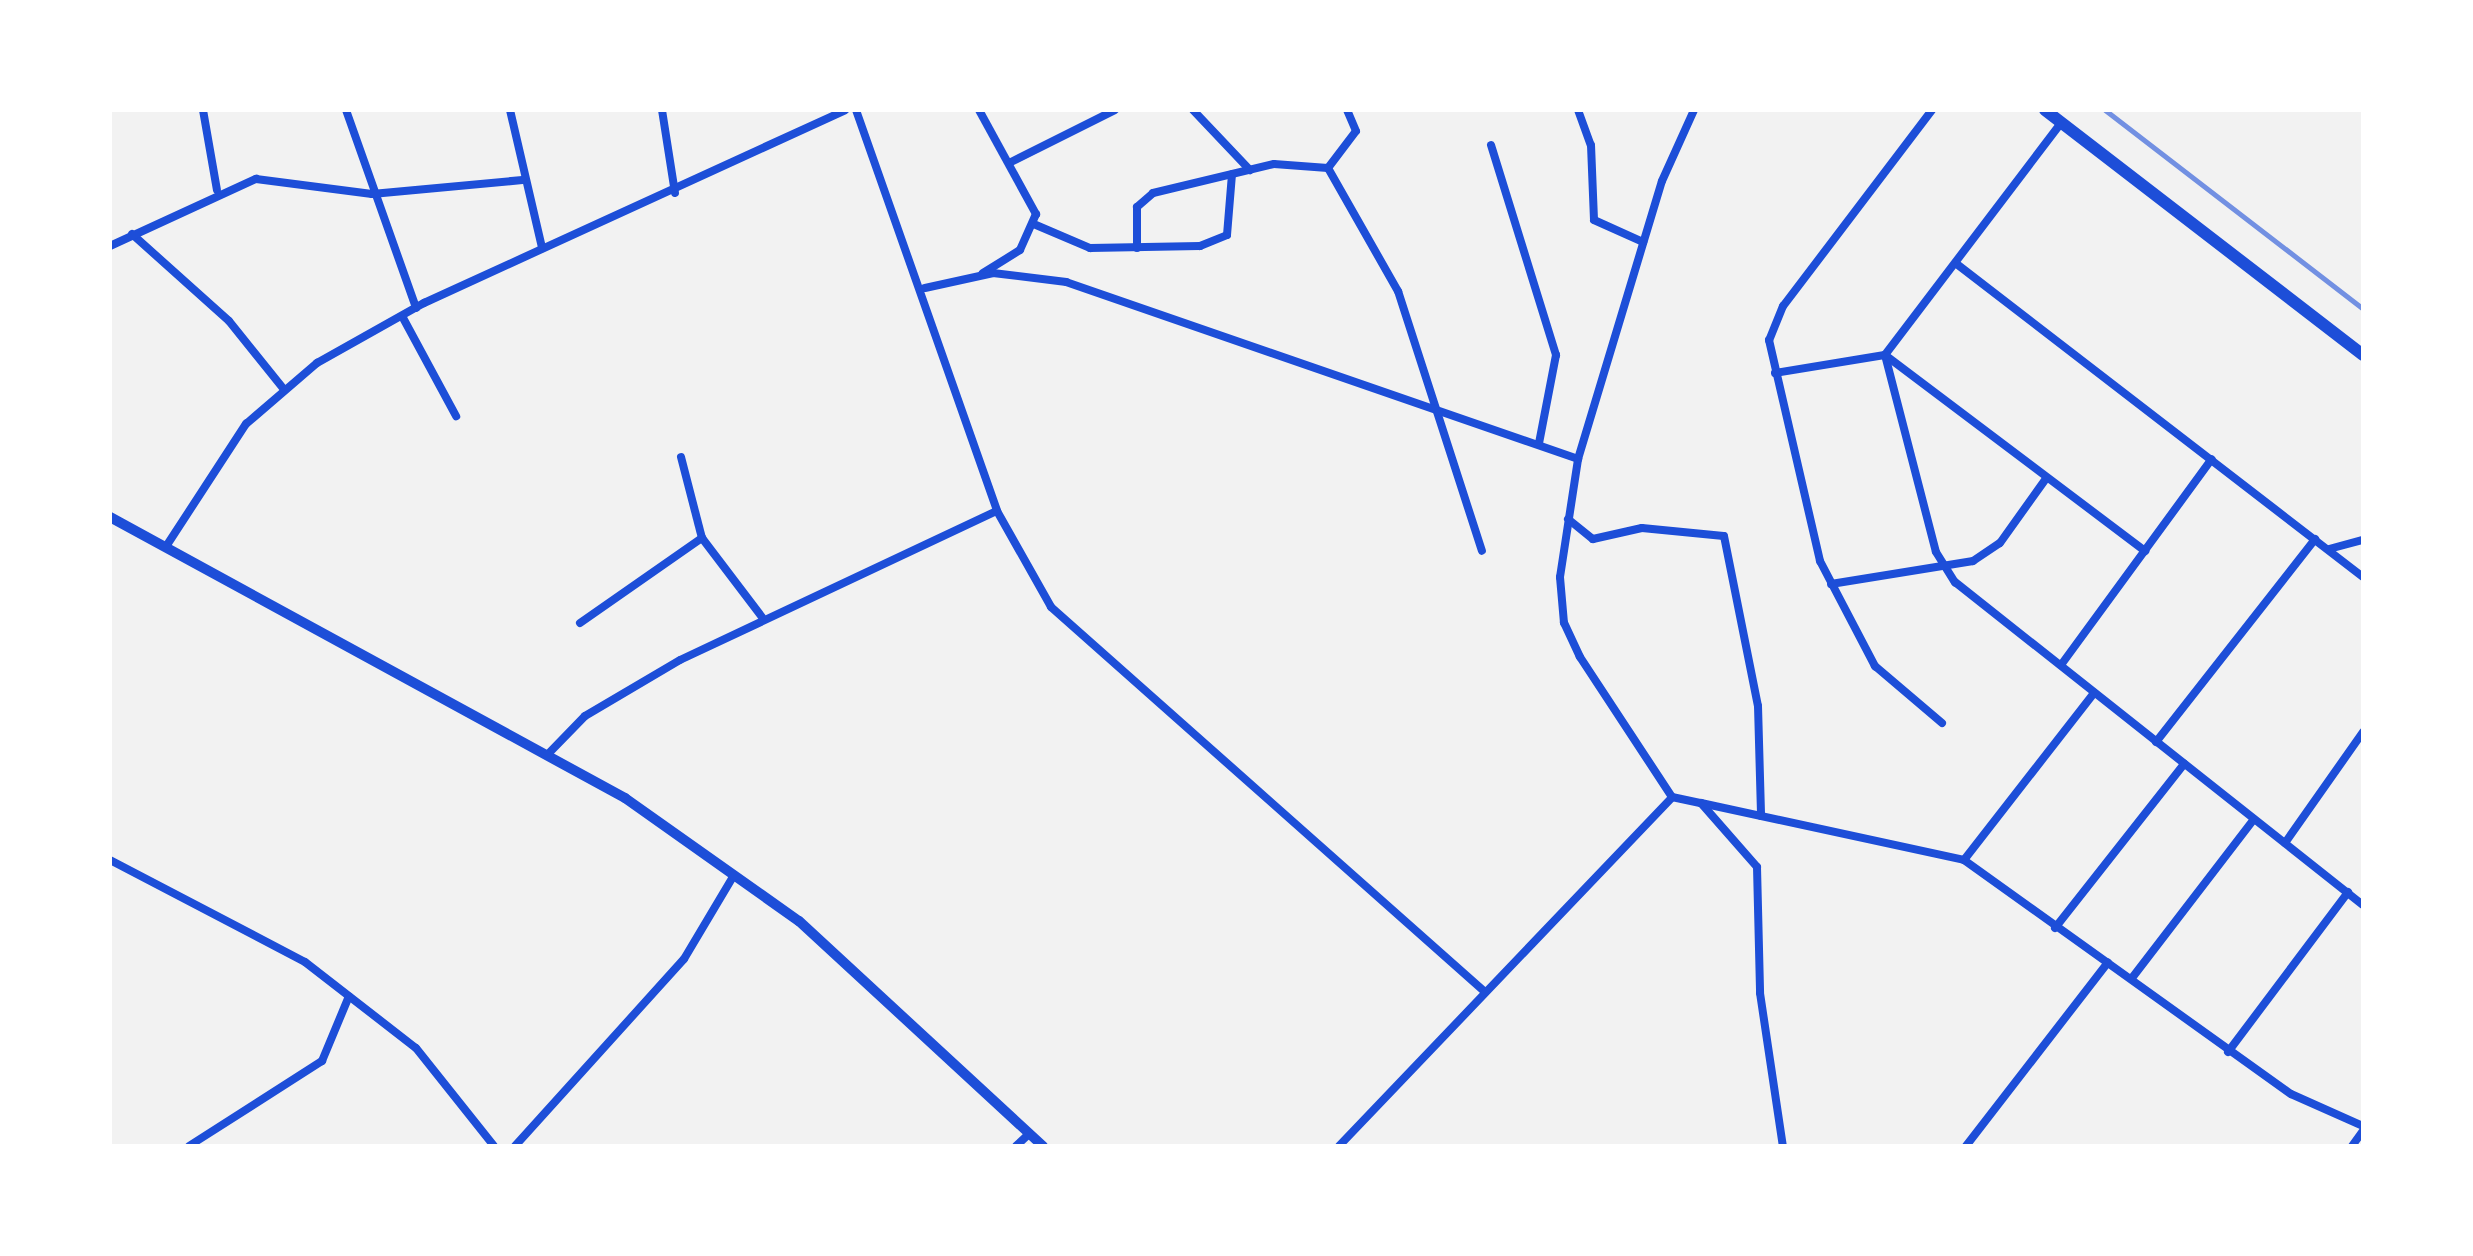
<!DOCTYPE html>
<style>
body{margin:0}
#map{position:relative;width:2473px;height:1256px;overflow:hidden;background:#f2f2f2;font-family:Inter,sans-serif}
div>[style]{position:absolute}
.minor>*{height:8px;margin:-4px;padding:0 4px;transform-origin:4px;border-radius:4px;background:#1d4ed8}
.tertiary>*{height:10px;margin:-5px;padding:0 5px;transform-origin:5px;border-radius:5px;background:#1d4ed8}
.trunk>*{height:12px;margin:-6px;padding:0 6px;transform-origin:6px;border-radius:6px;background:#1d4ed8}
.rail>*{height:5px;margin:-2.5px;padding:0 2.5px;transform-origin:2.5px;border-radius:2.5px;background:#7290e2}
span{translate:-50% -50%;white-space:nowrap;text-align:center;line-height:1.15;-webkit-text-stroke:10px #fff;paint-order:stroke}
.frame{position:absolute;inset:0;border:112px solid #fff;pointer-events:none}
</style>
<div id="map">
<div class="minor">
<i style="left:203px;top:110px;width:81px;rotate:80.1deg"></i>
<i style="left:346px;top:110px;width:210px;rotate:70.5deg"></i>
<i style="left:510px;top:110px;width:142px;rotate:76.9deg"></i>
<i style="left:662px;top:110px;width:84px;rotate:81.1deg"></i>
<i style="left:856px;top:110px;width:425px;rotate:70.6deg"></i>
<i style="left:997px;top:511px;width:110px;rotate:60.6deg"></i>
<i style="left:1051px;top:607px;width:579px;rotate:41.57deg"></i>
<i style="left:979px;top:110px;width:119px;rotate:61.3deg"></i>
<i style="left:1036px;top:214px;width:39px;rotate:114deg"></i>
<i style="left:1020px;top:250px;width:44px;rotate:148.1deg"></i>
<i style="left:1193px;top:110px;width:83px;rotate:46.5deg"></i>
<i style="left:1578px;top:110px;width:37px;rotate:70deg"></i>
<i style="left:1591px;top:145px;width:75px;rotate:87.7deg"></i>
<i style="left:1594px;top:220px;width:54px;rotate:24.2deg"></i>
<i style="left:1932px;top:110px;width:246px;rotate:127.2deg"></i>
<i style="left:1783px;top:306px;width:37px;rotate:112deg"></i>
<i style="left:1769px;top:340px;width:227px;rotate:77deg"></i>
<i style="left:1820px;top:561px;width:119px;rotate:62.4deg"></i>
<i style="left:1875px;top:666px;width:88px;rotate:40.4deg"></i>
<i style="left:2061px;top:123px;width:291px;rotate:127.2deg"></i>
<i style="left:1885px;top:355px;width:203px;rotate:75.5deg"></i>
<i style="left:1936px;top:552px;width:36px;rotate:58deg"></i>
<i style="left:1955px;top:582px;width:520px;rotate:38.37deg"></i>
<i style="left:1491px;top:145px;width:220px;rotate:72.8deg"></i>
<i style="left:1556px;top:355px;width:90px;rotate:100.9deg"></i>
<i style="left:1011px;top:162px;width:116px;rotate:-26.6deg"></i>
<i style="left:1328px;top:168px;width:46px;rotate:-52.9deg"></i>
<i style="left:1356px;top:131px;width:23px;rotate:-113deg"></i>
<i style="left:1036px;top:225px;width:59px;rotate:23.1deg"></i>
<i style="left:1090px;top:248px;width:110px;rotate:-1deg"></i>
<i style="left:1200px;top:246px;width:29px;rotate:-22deg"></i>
<i style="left:1227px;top:235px;width:61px;rotate:-85.3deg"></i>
<i style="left:132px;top:234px;width:130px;rotate:41.9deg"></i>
<i style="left:229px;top:321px;width:85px;rotate:51.2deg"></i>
<i style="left:110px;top:246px;width:161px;rotate:-24.7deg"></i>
<i style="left:256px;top:179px;width:117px;rotate:7.4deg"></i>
<i style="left:372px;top:194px;width:151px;rotate:-5.3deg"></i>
<i style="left:1137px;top:248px;width:41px;rotate:-90deg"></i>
<i style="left:1137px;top:207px;width:21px;rotate:-41deg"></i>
<i style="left:1153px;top:193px;width:124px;rotate:-13.5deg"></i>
<i style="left:1274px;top:164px;width:54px;rotate:4.2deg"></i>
<i style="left:1328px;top:168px;width:142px;rotate:60.4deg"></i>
<i style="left:1398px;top:291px;width:273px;rotate:72.1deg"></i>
<i style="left:1958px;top:265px;width:511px;rotate:37.61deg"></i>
<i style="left:925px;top:288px;width:70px;rotate:-12.4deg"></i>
<i style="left:993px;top:273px;width:74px;rotate:7deg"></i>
<i style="left:1066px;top:282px;width:542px;rotate:19.07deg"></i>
<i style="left:402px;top:316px;width:114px;rotate:61.6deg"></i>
<i style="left:1775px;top:373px;width:111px;rotate:-9.3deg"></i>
<i style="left:1885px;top:355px;width:326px;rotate:37deg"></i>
<i style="left:681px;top:457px;width:84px;rotate:75.5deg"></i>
<i style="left:702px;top:538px;width:99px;rotate:52.8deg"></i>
<i style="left:1568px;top:519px;width:32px;rotate:39deg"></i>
<i style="left:1593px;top:539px;width:50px;rotate:-12.7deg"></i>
<i style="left:1642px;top:528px;width:82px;rotate:5.6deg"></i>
<i style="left:1724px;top:536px;width:173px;rotate:78.7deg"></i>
<i style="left:1758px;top:706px;width:110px;rotate:88.4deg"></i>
<i style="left:167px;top:545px;width:145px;rotate:-56.9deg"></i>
<i style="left:246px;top:424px;width:94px;rotate:-40.7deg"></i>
<i style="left:317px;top:363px;width:123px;rotate:-29.3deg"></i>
<i style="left:424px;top:303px;width:463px;rotate:-24.6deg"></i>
<i style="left:2329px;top:549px;width:35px;rotate:-15deg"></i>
<i style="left:1831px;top:584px;width:144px;rotate:-9.2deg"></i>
<i style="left:1973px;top:561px;width:32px;rotate:-34deg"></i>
<i style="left:2000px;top:543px;width:77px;rotate:-54.5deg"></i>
<i style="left:580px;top:623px;width:149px;rotate:-34.9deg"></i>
<i style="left:2061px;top:665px;width:255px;rotate:-53.8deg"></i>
<i style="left:2156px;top:742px;width:258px;rotate:-51.9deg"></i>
<i style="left:550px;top:752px;width:50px;rotate:-45.8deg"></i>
<i style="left:585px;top:716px;width:110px;rotate:-30.5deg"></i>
<i style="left:680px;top:660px;width:350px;rotate:-25.2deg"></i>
<i style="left:1672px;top:797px;width:30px;rotate:12deg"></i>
<i style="left:1701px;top:803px;width:85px;rotate:48.8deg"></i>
<i style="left:1757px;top:867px;width:126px;rotate:88.6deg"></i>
<i style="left:1760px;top:993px;width:155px;rotate:81.5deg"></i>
<i style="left:1701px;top:803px;width:269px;rotate:12.2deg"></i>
<i style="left:1964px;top:860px;width:402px;rotate:35.6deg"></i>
<i style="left:2291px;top:1094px;width:79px;rotate:24deg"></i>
<i style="left:2285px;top:843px;width:136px;rotate:-54.9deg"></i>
<i style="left:110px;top:860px;width:220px;rotate:27.6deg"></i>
<i style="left:305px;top:962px;width:140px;rotate:37.8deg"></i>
<i style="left:416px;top:1048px;width:125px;rotate:51.5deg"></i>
<i style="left:1964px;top:860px;width:212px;rotate:-52.1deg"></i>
<i style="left:2055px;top:928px;width:209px;rotate:-51.8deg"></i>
<i style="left:2132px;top:978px;width:200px;rotate:-52.5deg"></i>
<i style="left:2228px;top:1052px;width:200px;rotate:-53.1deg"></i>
<i style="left:189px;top:1146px;width:158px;rotate:-32.6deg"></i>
<i style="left:322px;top:1061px;width:70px;rotate:-67.4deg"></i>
<i style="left:515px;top:1146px;width:252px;rotate:-47.9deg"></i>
<i style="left:684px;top:959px;width:98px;rotate:-59.2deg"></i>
<i style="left:1016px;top:1146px;width:18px;rotate:-43deg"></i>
<i style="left:1339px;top:1146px;width:482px;rotate:-46.3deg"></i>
<i style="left:1672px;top:797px;width:168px;rotate:-123.3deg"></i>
<i style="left:1580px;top:657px;width:38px;rotate:-115deg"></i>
<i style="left:1564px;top:623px;width:46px;rotate:-95deg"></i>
<i style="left:1560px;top:577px;width:119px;rotate:-81.3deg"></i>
<i style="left:1578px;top:459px;width:290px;rotate:-73.2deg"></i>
<i style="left:1662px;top:181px;width:78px;rotate:-65.7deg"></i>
<i style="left:1966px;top:1146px;width:232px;rotate:-52.3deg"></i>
<i style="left:2352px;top:1146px;width:19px;rotate:-54deg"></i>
</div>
<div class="tertiary">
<i style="left:110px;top:517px;width:587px;rotate:28.62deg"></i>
<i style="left:625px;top:798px;width:213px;rotate:35.3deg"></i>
<i style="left:799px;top:921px;width:332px;rotate:42.7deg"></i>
</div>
<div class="trunk">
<i style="left:2045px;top:110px;width:401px;rotate:37.6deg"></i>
</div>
<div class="rail">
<i style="left:2105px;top:110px;width:326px;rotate:37.6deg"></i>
</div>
<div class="frame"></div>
</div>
